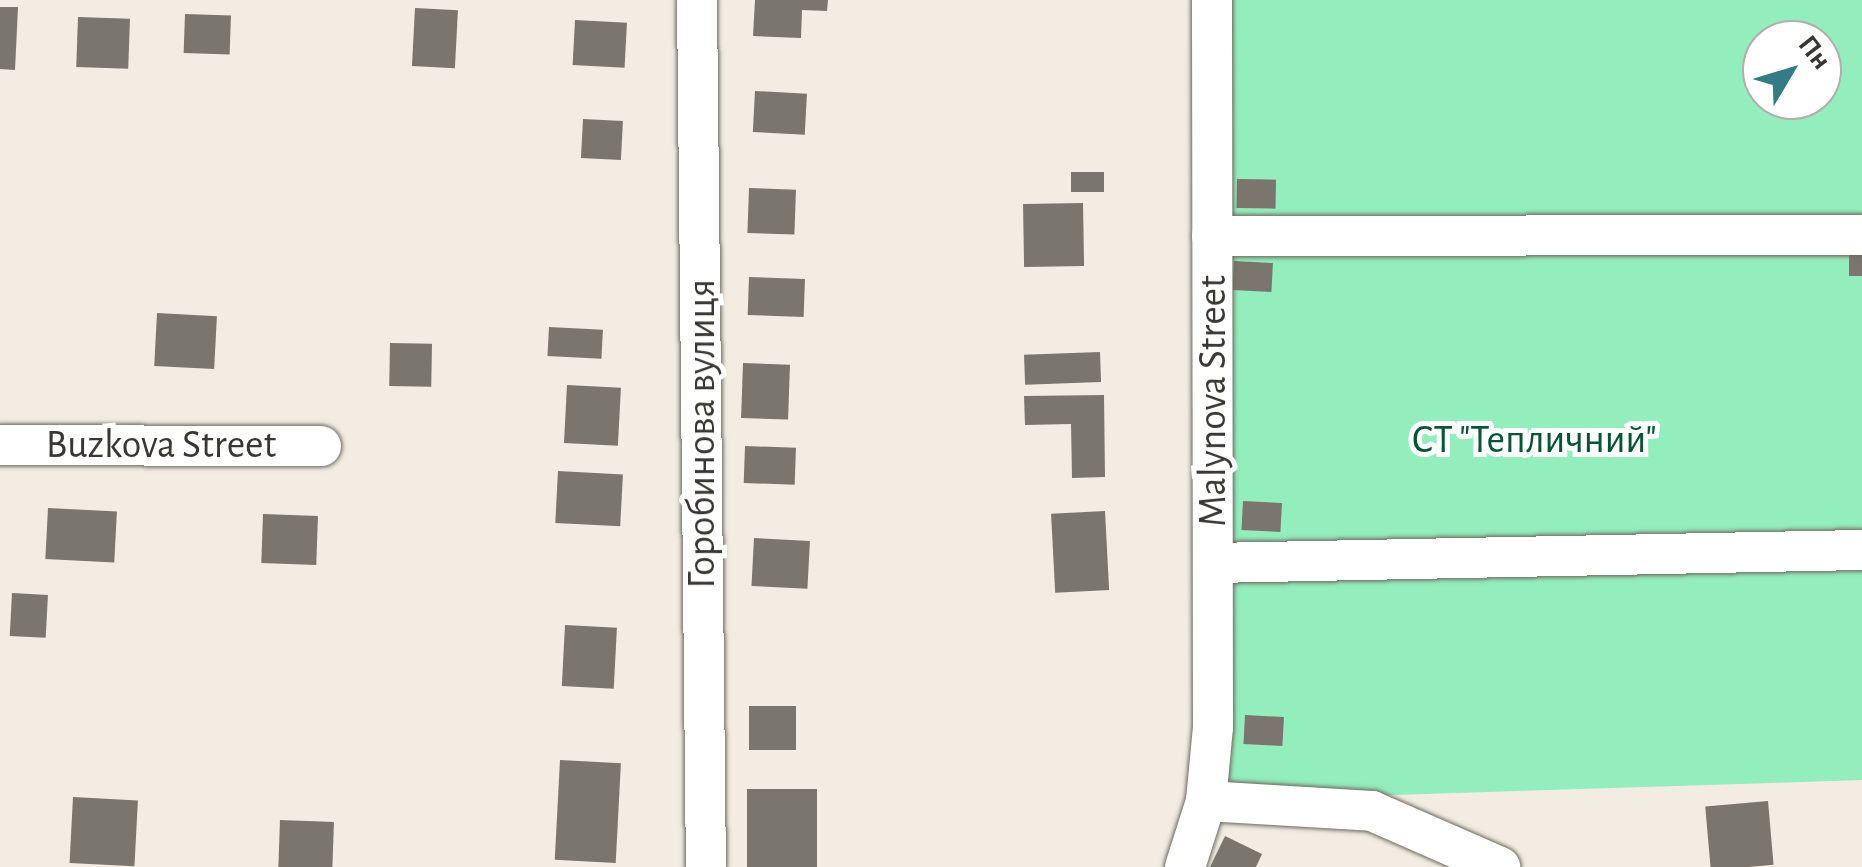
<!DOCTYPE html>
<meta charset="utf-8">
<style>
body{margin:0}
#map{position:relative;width:1862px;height:867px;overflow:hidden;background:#f2ece2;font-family:"Alegreya Sans",sans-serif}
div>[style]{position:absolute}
.green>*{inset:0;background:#94edbc}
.building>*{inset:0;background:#7b766d;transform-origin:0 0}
.roads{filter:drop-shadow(0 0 2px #6e685f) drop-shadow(0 0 2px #6e685f)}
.minor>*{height:40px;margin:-20px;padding:0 20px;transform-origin:20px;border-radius:20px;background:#fff}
span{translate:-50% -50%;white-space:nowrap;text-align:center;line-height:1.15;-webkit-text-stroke:10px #fff;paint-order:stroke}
.street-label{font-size:40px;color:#3a3733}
.park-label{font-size:40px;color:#075535}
.north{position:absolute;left:1742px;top:20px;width:100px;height:100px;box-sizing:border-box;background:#fff;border:2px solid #b0afad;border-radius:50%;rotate:52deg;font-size:28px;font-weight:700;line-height:40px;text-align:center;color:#3a3733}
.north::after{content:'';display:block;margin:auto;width:35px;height:45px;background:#357b86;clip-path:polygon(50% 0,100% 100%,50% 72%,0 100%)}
</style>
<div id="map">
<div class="green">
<i style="clip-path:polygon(evenodd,1208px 0,1862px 0,1862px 780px,1206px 801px,1208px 0,1762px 40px,1822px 40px,1822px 100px,1762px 100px,1762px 40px)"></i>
</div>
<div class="building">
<i style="clip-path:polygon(755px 0,828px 0,827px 11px,802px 10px,801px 38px,753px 36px)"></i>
<i style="clip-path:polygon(0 7px,18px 7px,15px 70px,0 69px)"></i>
<i style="left:415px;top:8px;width:43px;height:58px;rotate:3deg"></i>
<i style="left:185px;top:14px;width:46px;height:39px;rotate:2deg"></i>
<i style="left:78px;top:17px;width:52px;height:50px;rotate:2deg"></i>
<i style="left:575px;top:20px;width:52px;height:45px;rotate:3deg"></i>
<i style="left:755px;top:91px;width:52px;height:41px;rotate:3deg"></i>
<i style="left:583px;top:119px;width:40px;height:39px;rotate:3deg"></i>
<i style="left:1071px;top:172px;width:33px;height:20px"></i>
<i style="left:1237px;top:179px;width:39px;height:29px;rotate:1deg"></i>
<i style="left:749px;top:188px;width:47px;height:45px;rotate:2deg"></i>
<i style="left:1083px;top:203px;width:63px;height:60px;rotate:89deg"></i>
<i style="left:1849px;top:247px;width:13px;height:29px"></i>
<i style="left:1234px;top:261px;width:39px;height:29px;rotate:3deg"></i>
<i style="left:749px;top:277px;width:56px;height:38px;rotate:2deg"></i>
<i style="left:157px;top:313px;width:60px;height:53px;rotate:3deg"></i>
<i style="left:549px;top:327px;width:54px;height:29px;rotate:3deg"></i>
<i style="left:390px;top:343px;width:42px;height:43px;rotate:1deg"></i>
<i style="left:1100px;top:352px;width:30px;height:76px;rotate:88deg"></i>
<i style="left:743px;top:363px;width:47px;height:55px;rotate:2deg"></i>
<i style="left:567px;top:385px;width:54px;height:58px;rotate:3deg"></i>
<i style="clip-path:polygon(1104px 395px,1105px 477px,1072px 478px,1071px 424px,1025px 425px,1024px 396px)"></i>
<i style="left:745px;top:446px;width:51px;height:37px;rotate:2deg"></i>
<i style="left:558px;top:471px;width:65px;height:52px;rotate:3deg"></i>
<i style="left:1243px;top:501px;width:39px;height:29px;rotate:3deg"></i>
<i style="left:48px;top:508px;width:69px;height:51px;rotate:3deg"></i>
<i style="left:1105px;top:511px;width:79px;height:54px;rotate:87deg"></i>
<i style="left:263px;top:514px;width:55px;height:49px;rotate:2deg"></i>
<i style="left:754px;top:538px;width:56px;height:48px;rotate:3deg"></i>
<i style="left:12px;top:593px;width:36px;height:43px;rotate:3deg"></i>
<i style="left:565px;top:625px;width:52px;height:61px;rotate:3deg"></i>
<i style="left:749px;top:706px;width:47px;height:44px"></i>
<i style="left:1245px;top:715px;width:39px;height:29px;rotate:3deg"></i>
<i style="left:560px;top:760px;width:61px;height:100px;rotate:3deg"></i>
<i style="left:747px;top:789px;width:70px;height:78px"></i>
<i style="left:73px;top:797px;width:65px;height:66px;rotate:3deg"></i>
<i style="left:1768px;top:801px;width:64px;height:63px;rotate:85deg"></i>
<i style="left:280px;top:820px;width:54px;height:47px;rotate:2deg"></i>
<i style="clip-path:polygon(1225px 836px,1262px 854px,1256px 867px,1210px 867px)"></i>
</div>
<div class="roads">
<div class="minor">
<i style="left:697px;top:0;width:867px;rotate:89.41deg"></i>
<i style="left:1212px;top:236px;width:650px;rotate:-0.09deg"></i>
<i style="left:0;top:445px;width:321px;rotate:0.2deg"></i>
<i style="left:1213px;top:563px;width:649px;rotate:-1.15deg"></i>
<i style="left:1206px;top:801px;width:166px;rotate:3.4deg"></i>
<i style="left:1372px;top:811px;width:140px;rotate:23.6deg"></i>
<i style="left:1185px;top:867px;width:69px;rotate:-72.3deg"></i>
<i style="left:1206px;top:801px;width:74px;rotate:-84.6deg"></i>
<i style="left:1213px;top:727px;width:727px;rotate:-90.08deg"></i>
</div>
</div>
<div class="street-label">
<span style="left:1213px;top:401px;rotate:-90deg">Malynova Street</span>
<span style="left:702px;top:434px;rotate:-90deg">Горобинова вулиця</span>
<span style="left:161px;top:445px">Buzkova Street</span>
</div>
<div class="park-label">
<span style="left:1534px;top:440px">СТ "Тепличний"</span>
</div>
<div class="north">Пн</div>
</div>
